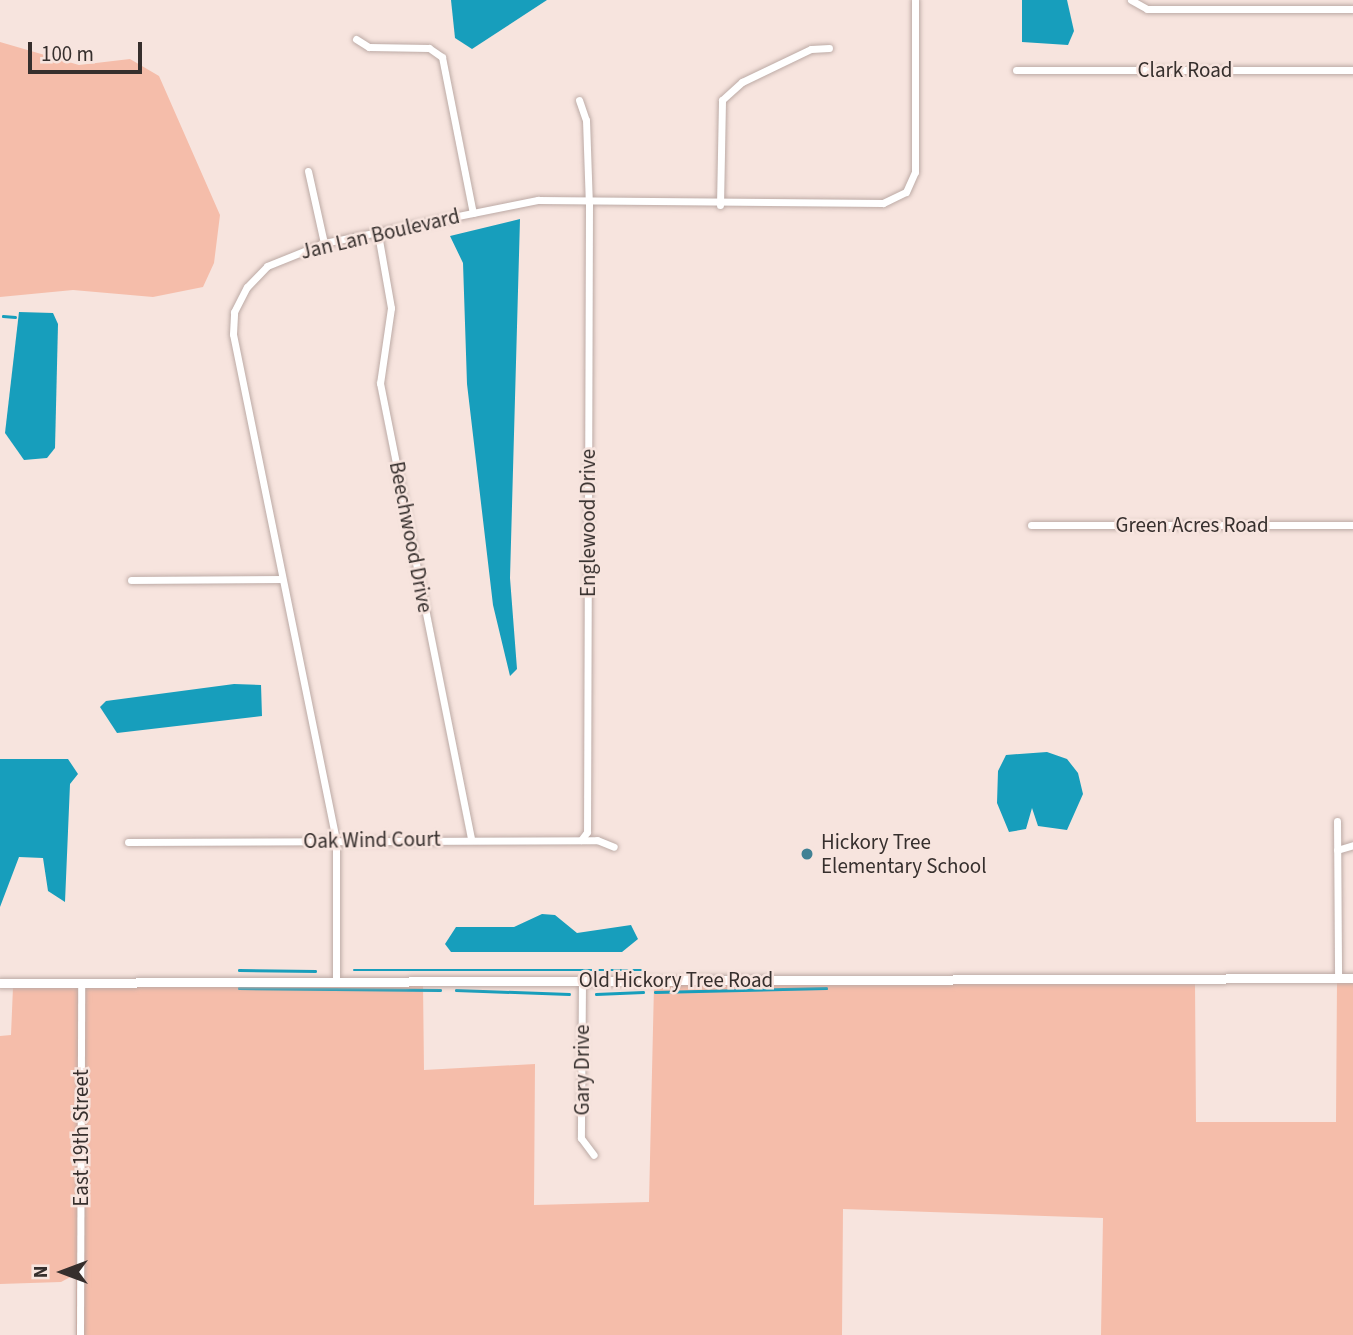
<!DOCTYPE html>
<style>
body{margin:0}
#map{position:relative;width:1353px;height:1335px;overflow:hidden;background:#f7e4de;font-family:"Source Sans 3",sans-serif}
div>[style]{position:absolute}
.green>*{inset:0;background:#f5bdaa}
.water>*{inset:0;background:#179ebc}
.stream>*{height:2.5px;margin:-1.25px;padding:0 1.25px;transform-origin:1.25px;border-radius:1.25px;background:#179ebc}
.roads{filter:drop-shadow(0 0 2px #bcaaa5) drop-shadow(0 0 2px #bcaaa5)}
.minor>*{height:7px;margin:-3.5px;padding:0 3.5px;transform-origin:3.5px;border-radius:3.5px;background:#fff}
.tertiary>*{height:9px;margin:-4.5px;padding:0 4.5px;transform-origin:4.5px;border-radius:4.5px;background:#fff}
.dots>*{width:19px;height:19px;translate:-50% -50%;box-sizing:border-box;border:4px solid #f7e4de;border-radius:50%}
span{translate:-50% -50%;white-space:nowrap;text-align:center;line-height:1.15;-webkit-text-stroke:5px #f7e4de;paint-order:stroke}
.street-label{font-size:21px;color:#362f2d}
.poi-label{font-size:21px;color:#362f2d}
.left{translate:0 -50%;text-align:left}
.north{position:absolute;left:28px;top:1237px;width:70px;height:70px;-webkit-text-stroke:5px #f7e4de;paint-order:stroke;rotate:270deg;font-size:19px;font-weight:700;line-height:28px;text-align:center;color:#362f2d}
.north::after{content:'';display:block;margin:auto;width:24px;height:32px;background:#362f2d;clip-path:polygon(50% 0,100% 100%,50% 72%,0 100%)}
.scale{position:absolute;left:28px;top:42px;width:114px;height:32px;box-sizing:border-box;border:4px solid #362f2d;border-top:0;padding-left:9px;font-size:21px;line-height:24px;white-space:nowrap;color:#362f2d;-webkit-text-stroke:5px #f7e4de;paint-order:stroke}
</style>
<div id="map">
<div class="green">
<i style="clip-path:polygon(0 42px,79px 65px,130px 59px,159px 76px,220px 215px,214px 263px,203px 287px,153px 297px,73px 290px,0 297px)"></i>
<i style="clip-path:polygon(1195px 982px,1196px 1122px,1336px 1122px,1337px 982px,1353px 982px,1353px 1335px,1101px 1335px,1103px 1218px,843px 1209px,842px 1335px,76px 1335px,76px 1274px,61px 1282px,0 1284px,0 1036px,11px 1035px,13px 987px,423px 984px,424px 1070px,535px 1064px,534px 1205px,649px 1202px,654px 985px)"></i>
</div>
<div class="water">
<i style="clip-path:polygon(451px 0,547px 0,472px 49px,455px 38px)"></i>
<i style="clip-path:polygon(1022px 0,1067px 0,1074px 31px,1068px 45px,1022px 42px)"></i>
<i style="clip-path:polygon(520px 219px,510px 578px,517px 669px,510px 676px,493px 605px,467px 384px,463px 263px,450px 236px)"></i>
<i style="clip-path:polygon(19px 312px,53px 313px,58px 324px,55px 448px,47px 458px,24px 460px,5px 433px)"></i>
<i style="clip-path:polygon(234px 684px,261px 685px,262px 716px,117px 733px,100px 707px,106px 701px)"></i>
<i style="clip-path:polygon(1047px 752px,1067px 759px,1078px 773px,1083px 794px,1067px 830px,1038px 826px,1032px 808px,1026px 829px,1009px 832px,997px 803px,998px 771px,1006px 755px)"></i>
<i style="clip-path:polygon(0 759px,68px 759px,78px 774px,70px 784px,65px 902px,48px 891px,43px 858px,19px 857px,0 907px)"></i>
<i style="clip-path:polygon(542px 914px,555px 915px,577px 933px,631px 925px,638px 939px,622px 952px,451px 952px,445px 944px,456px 927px,514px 927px)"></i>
</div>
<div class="stream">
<i style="left:3px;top:316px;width:12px;rotate:5deg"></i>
<i style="left:239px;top:970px;width:76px;rotate:0.8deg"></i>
<i style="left:354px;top:970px;width:287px"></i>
<i style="left:239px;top:988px;width:201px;rotate:0.6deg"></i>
<i style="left:456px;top:990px;width:113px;rotate:2deg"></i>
<i style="left:655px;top:992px;width:171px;rotate:-1.3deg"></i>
<i style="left:596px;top:994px;width:47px;rotate:-2.4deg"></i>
</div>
<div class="roads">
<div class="minor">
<i style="left:1131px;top:0;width:18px;rotate:29deg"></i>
<i style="left:1147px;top:9px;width:206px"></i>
<i style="left:356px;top:39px;width:15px;rotate:32deg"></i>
<i style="left:369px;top:47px;width:60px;rotate:1deg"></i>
<i style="left:429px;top:48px;width:16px;rotate:35deg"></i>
<i style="left:442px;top:57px;width:159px;rotate:78.8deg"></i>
<i style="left:1016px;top:70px;width:337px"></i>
<i style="left:579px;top:100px;width:21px;rotate:71deg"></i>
<i style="left:586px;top:120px;width:84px;rotate:88deg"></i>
<i style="left:589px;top:204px;width:628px;rotate:90.18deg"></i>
<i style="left:587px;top:832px;width:10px;rotate:127deg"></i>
<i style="left:308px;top:171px;width:74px;rotate:77.5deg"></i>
<i style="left:720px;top:205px;width:105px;rotate:-88.9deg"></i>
<i style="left:722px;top:100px;width:27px;rotate:-42deg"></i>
<i style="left:742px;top:82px;width:76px;rotate:-25.6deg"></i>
<i style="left:811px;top:49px;width:18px;rotate:-3deg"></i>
<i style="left:378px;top:234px;width:75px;rotate:80deg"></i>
<i style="left:391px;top:308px;width:76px;rotate:98.3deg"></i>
<i style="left:380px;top:383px;width:464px;rotate:78.7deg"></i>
<i style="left:1031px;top:525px;width:322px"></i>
<i style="left:131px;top:580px;width:149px;rotate:-0.4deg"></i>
<i style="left:1337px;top:821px;width:157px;rotate:89.6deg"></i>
<i style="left:128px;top:842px;width:469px;rotate:-0.2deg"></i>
<i style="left:597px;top:840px;width:18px;rotate:22deg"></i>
<i style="left:1337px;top:850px;width:17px;rotate:-17deg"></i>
<i style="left:336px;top:978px;width:138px;rotate:-90deg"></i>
<i style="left:336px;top:840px;width:516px;rotate:-101.51deg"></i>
<i style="left:233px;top:334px;width:22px;rotate:-87deg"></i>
<i style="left:234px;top:312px;width:28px;rotate:-63deg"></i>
<i style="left:247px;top:287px;width:29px;rotate:-46deg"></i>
<i style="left:267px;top:266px;width:61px;rotate:-22deg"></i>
<i style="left:324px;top:243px;width:218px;rotate:-11.4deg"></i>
<i style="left:538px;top:200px;width:345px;rotate:0.5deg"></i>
<i style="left:883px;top:203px;width:25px;rotate:-26deg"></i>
<i style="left:906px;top:192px;width:22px;rotate:-66deg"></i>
<i style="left:915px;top:172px;width:172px;rotate:-90deg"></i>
<i style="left:582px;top:981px;width:157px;rotate:90.4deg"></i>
<i style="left:581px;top:1138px;width:21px;rotate:53deg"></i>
<i style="left:80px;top:1335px;width:353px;rotate:-89.8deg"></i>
</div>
<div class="tertiary">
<i style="left:0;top:983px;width:1353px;rotate:-0.21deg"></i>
</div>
</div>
<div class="dots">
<i style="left:807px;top:854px;background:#408194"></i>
</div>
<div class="street-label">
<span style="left:1185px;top:70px">Clark Road</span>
<span style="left:380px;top:234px;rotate:-13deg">Jan Lan Boulevard</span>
<span style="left:588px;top:523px;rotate:-90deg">Englewood Drive</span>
<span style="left:1192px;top:525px">Green Acres Road</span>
<span style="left:411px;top:537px;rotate:79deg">Beechwood Drive</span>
<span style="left:372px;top:840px;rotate:-1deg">Oak Wind Court</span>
<span style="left:676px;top:980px">Old Hickory Tree Road</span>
<span style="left:582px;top:1070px;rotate:-90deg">Gary Drive</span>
<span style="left:81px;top:1138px;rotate:-90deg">East 19th Street</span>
</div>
<div class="poi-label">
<span class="left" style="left:821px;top:854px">Hickory Tree<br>Elementary School</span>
</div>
<div class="north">N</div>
<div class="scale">100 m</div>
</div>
